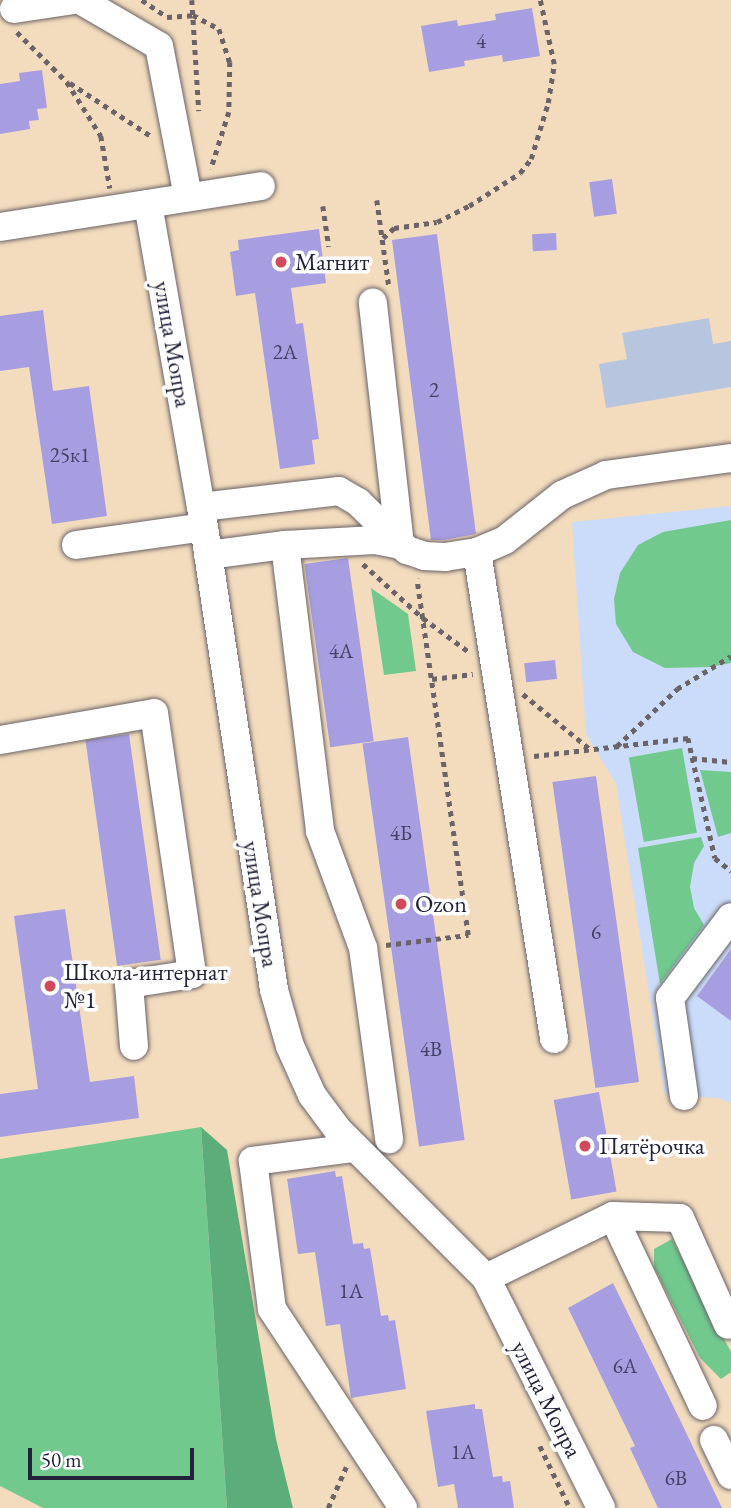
<!DOCTYPE html>
<meta charset="utf-8">
<style>
body{margin:0}
#map{position:relative;width:731px;height:1508px;overflow:hidden;background:#f3dcbd;font-family:"EB Garamond",serif}
div>[style]{position:absolute}
.built>*{inset:0;background:#cadcf9}
.industrial>*{inset:0;background:#b7c5de}
.green>*{inset:0;background:#71c98e;transform-origin:0 0}
.forest>*{inset:0;background:#5cad79}
.building>*{inset:0;background:#a79ee1;transform-origin:0 0}
.path>*{height:4.5px;margin-top:-2.25px;transform-origin:0;background:repeating-linear-gradient(90deg,#6b6368 0 5px,transparent 0 10px)}
.roads{filter:drop-shadow(0 0 2px #6b6368) drop-shadow(0 0 2px #6b6368)}
.minor>*{height:28px;margin:-14px;padding:0 14px;transform-origin:14px;border-radius:14px;background:#fff}
.dots>*{width:19px;height:19px;translate:-50% -50%;box-sizing:border-box;border:4px solid #fff;border-radius:50%}
span{translate:-50% -50%;white-space:nowrap;text-align:center;line-height:1.15;-webkit-text-stroke:7px #fff;paint-order:stroke}
.number-label{font-size:21px;color:#434164}
.number-label span{-webkit-text-stroke-width:0}
.poi-label{font-size:24px;color:#22223b}
.left{translate:0 -50%;text-align:left}
.street-label{font-size:24px;color:#22223b}
.scale{position:absolute;left:28px;top:1448px;width:166px;height:32px;box-sizing:border-box;border:4px solid #22223b;border-top:0;padding-left:9px;font-size:21px;line-height:24px;white-space:nowrap;color:#22223b;-webkit-text-stroke:5px #fff;paint-order:stroke}
</style>
<div id="map">
<div class="built">
<i style="clip-path:polygon(731px 506px,731px 1103px,718px 1098px,665px 1095px,616px 784px,586px 734px,572px 522px)"></i>
</div>
<div class="industrial">
<i style="clip-path:polygon(709px 318px,713px 344px,731px 341px,731px 387px,606px 408px,599px 364px,627px 359px,622px 333px)"></i>
</div>
<div class="green">
<i style="clip-path:polygon(731px 520px,731px 663px,710px 667px,665px 668px,633px 652px,616px 624px,614px 599px,620px 573px,638px 545px,663px 532px)"></i>
<i style="clip-path:polygon(371px 588px,408px 614px,416px 671px,384px 675px)"></i>
<i style="left:682px;top:748px;width:86px;height:54px;rotate:80deg"></i>
<i style="clip-path:polygon(700px 770px,731px 772px,731px 833px,718px 837px)"></i>
<i style="clip-path:polygon(701px 837px,704px 846px,694px 863px,690px 887px,694px 908px,704px 925px,660px 984px,638px 848px)"></i>
<i style="clip-path:polygon(201px 1127px,227px 1508px,43px 1508px,0 1486px,0 1159px)"></i>
<i style="clip-path:polygon(672px 1239px,731px 1352px,731px 1372px,721px 1379px,700px 1358px,654px 1267px,654px 1249px)"></i>
</div>
<div class="forest">
<i style="clip-path:polygon(201px 1127px,227px 1150px,276px 1439px,293px 1508px,227px 1508px)"></i>
</div>
<div class="building">
<i style="clip-path:polygon(532px 8px,540px 56px,503px 62px,502px 55px,464px 61px,465px 66px,429px 72px,421px 26px,457px 20px,458px 26px,496px 20px,495px 14px)"></i>
<i style="clip-path:polygon(42px 70px,47px 108px,37px 109px,39px 120px,29px 121px,30px 129px,0 134px,0 84px,20px 81px,19px 73px)"></i>
<i style="left:612px;top:179px;width:35px;height:23px;rotate:82deg"></i>
<i style="clip-path:polygon(319px 229px,326px 283px,291px 288px,296px 324px,303px 323px,319px 439px,312px 440px,315px 464px,280px 469px,255px 293px,236px 296px,230px 252px,239px 250px,238px 240px)"></i>
<i style="left:556px;top:233px;width:17px;height:24px;rotate:87deg"></i>
<i style="clip-path:polygon(437px 234px,476px 534px,444px 540px,431px 540px,392px 240px)"></i>
<i style="clip-path:polygon(43px 310px,53px 391px,89px 386px,107px 516px,52px 524px,29px 367px,0 371px,0 316px)"></i>
<i style="left:348px;top:558px;width:185px;height:44px;rotate:82deg"></i>
<i style="left:555px;top:660px;width:19px;height:31px;rotate:84deg"></i>
<i style="left:129px;top:734px;width:228px;height:44px;rotate:82deg"></i>
<i style="left:408px;top:737px;width:407px;height:46px;rotate:82deg"></i>
<i style="left:596px;top:776px;width:309px;height:44px;rotate:82deg"></i>
<i style="clip-path:polygon(65px 909px,90px 1082px,134px 1076px,139px 1118px,0 1137px,0 1094px,38px 1089px,14px 916px)"></i>
<i style="clip-path:polygon(731px 949px,731px 1021px,697px 996px)"></i>
<i style="left:599px;top:1092px;width:101px;height:46px;rotate:80deg"></i>
<i style="clip-path:polygon(335px 1171px,336px 1177px,342px 1176px,353px 1244px,363px 1243px,364px 1249px,370px 1248px,381px 1316px,388px 1315px,389px 1321px,395px 1320px,406px 1389px,351px 1398px,340px 1324px,326px 1326px,315px 1252px,298px 1254px,287px 1179px)"></i>
<i style="clip-path:polygon(613px 1283px,682px 1424px,722px 1508px,658px 1508px,630px 1448px,635px 1446px,568px 1308px)"></i>
<i style="clip-path:polygon(475px 1404px,475px 1409px,482px 1409px,493px 1477px,502px 1476px,503px 1482px,510px 1481px,514px 1508px,458px 1508px,454px 1484px,438px 1487px,426px 1411px)"></i>
</div>
<div class="path">
<i style="left:142px;top:0;width:30px;rotate:34deg"></i>
<i style="left:167px;top:17px;width:26px;rotate:-4deg"></i>
<i style="left:193px;top:15px;width:30px;rotate:28deg"></i>
<i style="left:219px;top:29px;width:35px;rotate:72deg"></i>
<i style="left:230px;top:62px;width:50px;rotate:91.1deg"></i>
<i style="left:229px;top:112px;width:60px;rotate:107.5deg"></i>
<i style="left:192px;top:0;width:111px;rotate:86.4deg"></i>
<i style="left:17px;top:32px;width:71px;rotate:45deg"></i>
<i style="left:67px;top:82px;width:64px;rotate:57.8deg"></i>
<i style="left:101px;top:136px;width:53px;rotate:80.2deg"></i>
<i style="left:70px;top:83px;width:97px;rotate:33.2deg"></i>
<i style="left:377px;top:200px;width:87px;rotate:82.1deg"></i>
<i style="left:323px;top:206px;width:41px;rotate:81.7deg"></i>
<i style="left:383px;top:238px;width:15px;rotate:-42deg"></i>
<i style="left:394px;top:228px;width:43px;rotate:-7.9deg"></i>
<i style="left:437px;top:222px;width:36px;rotate:-27deg"></i>
<i style="left:469px;top:206px;width:61px;rotate:-32.9deg"></i>
<i style="left:520px;top:173px;width:18px;rotate:-52deg"></i>
<i style="left:531px;top:159px;width:59px;rotate:-73.1deg"></i>
<i style="left:548px;top:103px;width:39px;rotate:-81deg"></i>
<i style="left:554px;top:64px;width:66px;rotate:-102.3deg"></i>
<i style="left:363px;top:564px;width:81px;rotate:42deg"></i>
<i style="left:423px;top:618px;width:57px;rotate:36.5deg"></i>
<i style="left:432px;top:679px;width:41px;rotate:-7deg"></i>
<i style="left:523px;top:694px;width:87px;rotate:39.4deg"></i>
<i style="left:617px;top:746px;width:83px;rotate:-43.5deg"></i>
<i style="left:677px;top:689px;width:63px;rotate:-31.4deg"></i>
<i style="left:534px;top:756px;width:155px;rotate:-6.7deg"></i>
<i style="left:688px;top:738px;width:123px;rotate:77.3deg"></i>
<i style="left:715px;top:858px;width:21px;rotate:39deg"></i>
<i style="left:692px;top:758px;width:39px;rotate:6deg"></i>
<i style="left:386px;top:945px;width:83px;rotate:-7deg"></i>
<i style="left:468px;top:935px;width:360px;rotate:-98.2deg"></i>
<i style="left:540px;top:1446px;width:69px;rotate:64.2deg"></i>
<i style="left:328px;top:1508px;width:45px;rotate:-66.3deg"></i>
</div>
<div class="roads">
<div class="minor">
<i style="left:80px;top:0;width:91px;rotate:30.2deg"></i>
<i style="left:159px;top:46px;width:153px;rotate:79.1deg"></i>
<i style="left:14px;top:9px;width:61px;rotate:-8.5deg"></i>
<i style="left:148px;top:204px;width:308px;rotate:80.1deg"></i>
<i style="left:201px;top:507px;width:488px;rotate:81.4deg"></i>
<i style="left:274px;top:990px;width:58px;rotate:74.1deg"></i>
<i style="left:290px;top:1046px;width:54px;rotate:65.8deg"></i>
<i style="left:312px;top:1095px;width:44px;rotate:53.4deg"></i>
<i style="left:338px;top:1130px;width:209px;rotate:45deg"></i>
<i style="left:486px;top:1278px;width:257px;rotate:63.4deg"></i>
<i style="left:0;top:227px;width:264px;rotate:-8.9deg"></i>
<i style="left:201px;top:507px;width:139px;rotate:-6.6deg"></i>
<i style="left:339px;top:491px;width:22px;rotate:30deg"></i>
<i style="left:358px;top:502px;width:69px;rotate:44.4deg"></i>
<i style="left:407px;top:550px;width:18px;rotate:19deg"></i>
<i style="left:424px;top:556px;width:21px;rotate:3deg"></i>
<i style="left:445px;top:557px;width:32px;rotate:-9deg"></i>
<i style="left:477px;top:552px;width:30px;rotate:-23deg"></i>
<i style="left:505px;top:540px;width:73px;rotate:-38.3deg"></i>
<i style="left:562px;top:495px;width:48px;rotate:-24.4deg"></i>
<i style="left:606px;top:475px;width:126px;rotate:-7.7deg"></i>
<i style="left:76px;top:545px;width:129px;rotate:-8deg"></i>
<i style="left:285px;top:545px;width:90px;rotate:-3.2deg"></i>
<i style="left:375px;top:540px;width:25px;rotate:11deg"></i>
<i style="left:400px;top:545px;width:244px;rotate:-96.4deg"></i>
<i style="left:477px;top:552px;width:493px;rotate:81deg"></i>
<i style="left:208px;top:555px;width:78px;rotate:-7.4deg"></i>
<i style="left:285px;top:545px;width:288px;rotate:83deg"></i>
<i style="left:320px;top:831px;width:125px;rotate:69.8deg"></i>
<i style="left:363px;top:948px;width:193px;rotate:82.2deg"></i>
<i style="left:0;top:740px;width:156px;rotate:-9.9deg"></i>
<i style="left:154px;top:713px;width:264px;rotate:81.7deg"></i>
<i style="left:192px;top:974px;width:64px;rotate:171deg"></i>
<i style="left:129px;top:984px;width:62px;rotate:85.4deg"></i>
<i style="left:684px;top:1096px;width:99px;rotate:-98.1deg"></i>
<i style="left:670px;top:998px;width:101px;rotate:-53deg"></i>
<i style="left:354px;top:1148px;width:102px;rotate:172.7deg"></i>
<i style="left:253px;top:1161px;width:149px;rotate:82.7deg"></i>
<i style="left:272px;top:1309px;width:238px;rotate:56.6deg"></i>
<i style="left:613px;top:1216px;width:67px;rotate:1.7deg"></i>
<i style="left:680px;top:1218px;width:117px;rotate:65.8deg"></i>
<i style="left:486px;top:1278px;width:141px;rotate:-26deg"></i>
<i style="left:613px;top:1216px;width:210px;rotate:64.7deg"></i>
<i style="left:714px;top:1440px;width:39px;rotate:64deg"></i>
</div>
</div>
<div class="dots">
<i style="left:281px;top:262px;background:#d1495b"></i>
<i style="left:401px;top:904px;background:#d1495b"></i>
<i style="left:50px;top:986px;background:#d1495b"></i>
<i style="left:585px;top:1146px;background:#d1495b"></i>
</div>
<div class="number-label">
<span style="left:481px;top:41px">4</span>
<span style="left:285px;top:352px">2А</span>
<span style="left:434px;top:390px">2</span>
<span style="left:70px;top:455px">25к1</span>
<span style="left:341px;top:651px">4А</span>
<span style="left:401px;top:833px">4Б</span>
<span style="left:596px;top:932px">6</span>
<span style="left:431px;top:1049px">4В</span>
<span style="left:351px;top:1291px">1А</span>
<span style="left:625px;top:1366px">6А</span>
<span style="left:463px;top:1452px">1А</span>
<span style="left:676px;top:1478px">6В</span>
</div>
<div class="poi-label">
<span class="left" style="left:295px;top:262px">Магнит</span>
<span class="left" style="left:415px;top:904px">Ozon</span>
<span class="left" style="left:64px;top:986px">Школа-интернат<br>№1</span>
<span class="left" style="left:599px;top:1146px">Пятёрочка</span>
</div>
<div class="street-label">
<span style="left:173px;top:344px;rotate:80deg">улица Мопра</span>
<span style="left:261px;top:904px;rotate:81deg">улица Мопра</span>
<span style="left:547px;top:1399px;rotate:63deg">улица Мопра</span>
</div>
<div class="scale">50 m</div>
</div>
